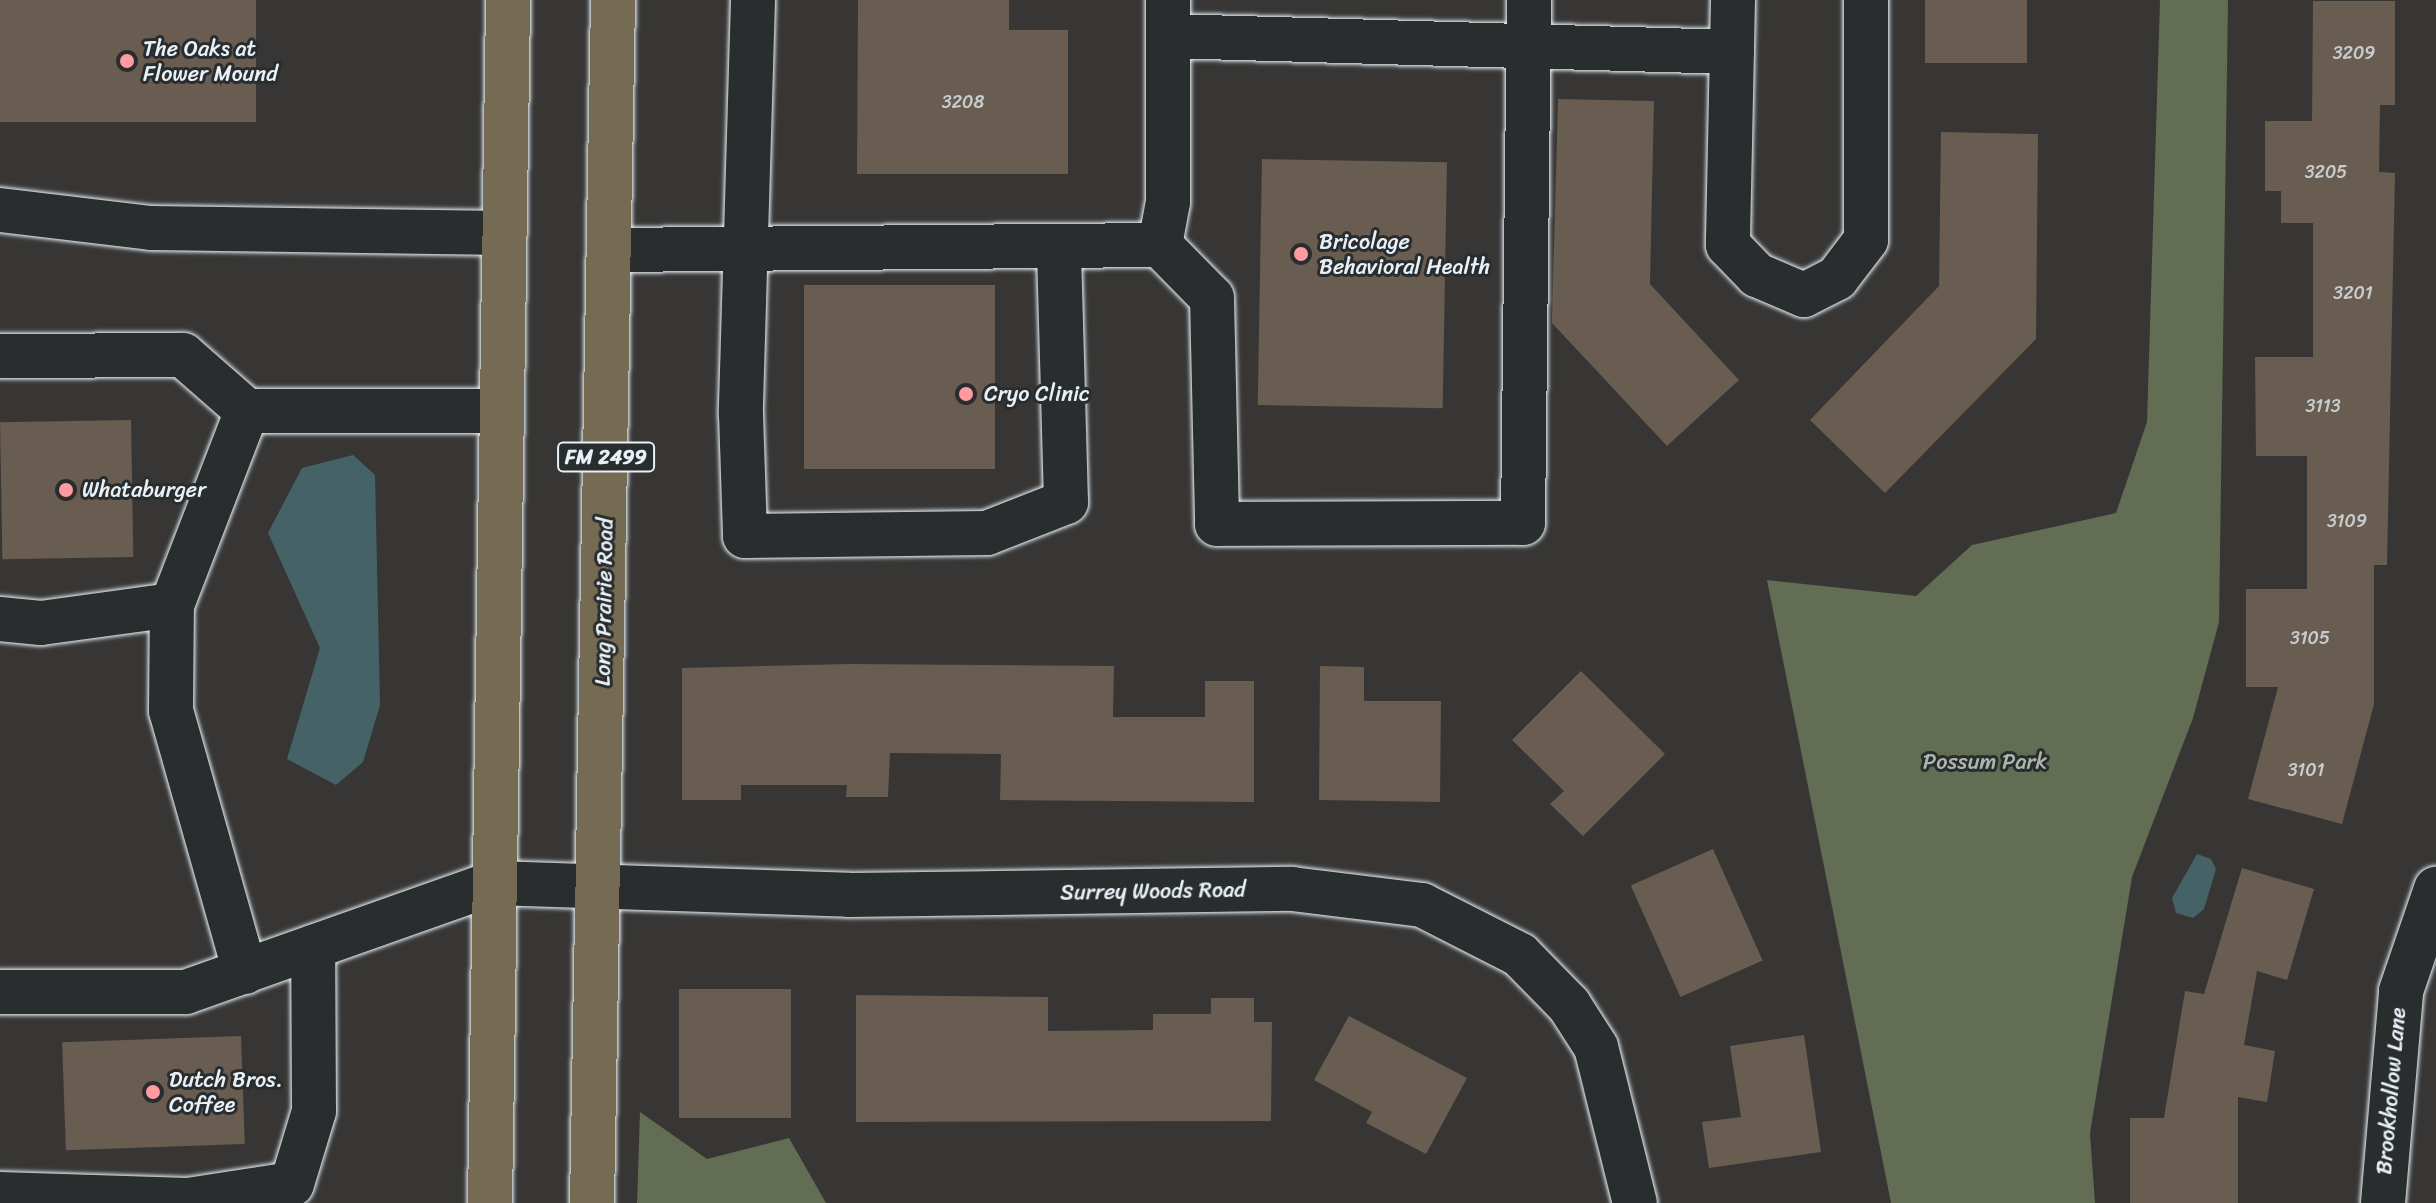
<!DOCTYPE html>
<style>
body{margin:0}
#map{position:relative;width:2436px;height:1203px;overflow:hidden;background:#373635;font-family:Sriracha,sans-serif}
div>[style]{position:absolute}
.green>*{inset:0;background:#626d53}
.water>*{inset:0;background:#456366}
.building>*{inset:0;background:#695c50;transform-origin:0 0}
.roads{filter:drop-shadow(0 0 2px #e8f1f8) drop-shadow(0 0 2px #e8f1f8)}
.minor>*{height:44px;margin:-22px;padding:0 22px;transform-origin:22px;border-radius:22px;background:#2a2d2e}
.major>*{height:44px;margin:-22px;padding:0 22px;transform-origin:22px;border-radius:22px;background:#746b52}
.dots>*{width:22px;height:22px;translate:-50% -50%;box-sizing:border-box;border:4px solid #2a2d2e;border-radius:50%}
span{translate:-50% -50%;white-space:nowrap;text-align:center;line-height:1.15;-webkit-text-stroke:6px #2a2d2e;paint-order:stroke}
.number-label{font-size:18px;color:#c8ccce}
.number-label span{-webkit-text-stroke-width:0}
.shield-label span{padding:2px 6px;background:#2a2d2e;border:2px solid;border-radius:6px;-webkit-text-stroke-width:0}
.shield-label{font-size:20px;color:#e8f1f8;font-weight:700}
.poi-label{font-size:22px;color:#e8f1f8}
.left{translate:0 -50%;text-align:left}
.street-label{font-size:22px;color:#e8f1f8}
.park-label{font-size:22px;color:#acb6ae}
</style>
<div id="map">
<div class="green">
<i style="clip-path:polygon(2160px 0,2228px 0,2219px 622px,2193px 718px,2132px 877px,2090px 1133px,2095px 1203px,1891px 1203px,1767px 580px,1916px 596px,1972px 545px,2116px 513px,2147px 422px)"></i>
<i style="clip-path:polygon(640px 1112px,707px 1159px,789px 1138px,826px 1203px,637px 1203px)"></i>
</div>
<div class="water">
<i style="clip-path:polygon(353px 455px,375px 475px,380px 705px,363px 762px,336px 785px,287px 759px,320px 648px,268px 533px,302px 468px)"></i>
<i style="clip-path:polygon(2197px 854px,2211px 859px,2216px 869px,2204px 909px,2193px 918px,2176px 913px,2172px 898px)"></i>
</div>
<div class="building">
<i style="left:0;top:0;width:256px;height:122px"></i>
<i style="clip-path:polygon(858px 0,1009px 0,1009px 30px,1068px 30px,1068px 174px,857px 174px)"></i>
<i style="left:1925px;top:0;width:102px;height:63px"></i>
<i style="clip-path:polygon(2313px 1px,2395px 1px,2395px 105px,2380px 105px,2379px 172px,2395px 173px,2387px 565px,2374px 565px,2374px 704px,2342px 824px,2248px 799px,2278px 687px,2246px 687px,2246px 589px,2307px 589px,2307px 456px,2256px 456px,2255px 357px,2313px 357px,2313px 223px,2281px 223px,2281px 191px,2265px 191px,2265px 121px,2312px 121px)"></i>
<i style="clip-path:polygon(1558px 99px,1654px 101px,1650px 284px,1739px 380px,1667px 446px,1552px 323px)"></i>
<i style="clip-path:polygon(1941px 132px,2038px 134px,2036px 339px,1885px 493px,1810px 420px,1939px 286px)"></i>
<i style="left:1262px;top:159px;width:185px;height:246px;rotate:1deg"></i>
<i style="left:804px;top:285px;width:191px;height:184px"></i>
<i style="left:131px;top:420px;width:137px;height:131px;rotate:89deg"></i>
<i style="clip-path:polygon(849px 664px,1114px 666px,1113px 717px,1205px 717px,1205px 681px,1254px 681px,1254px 802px,1000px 800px,1001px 754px,890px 753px,888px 797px,846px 797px,847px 785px,741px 785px,741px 800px,682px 800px,682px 668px)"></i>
<i style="clip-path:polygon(1320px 666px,1364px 667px,1364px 701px,1441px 701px,1440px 802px,1319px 800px)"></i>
<i style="clip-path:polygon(1581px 671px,1665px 754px,1583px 836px,1550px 804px,1564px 791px,1512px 740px)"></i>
<i style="left:1713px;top:849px;width:122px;height:90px;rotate:66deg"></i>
<i style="clip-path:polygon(2242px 868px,2314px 889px,2287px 980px,2257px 971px,2244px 1045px,2275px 1051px,2267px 1102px,2238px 1097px,2238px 1203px,2130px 1203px,2130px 1118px,2164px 1118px,2185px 991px,2204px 994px)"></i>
<i style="left:679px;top:989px;width:112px;height:129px"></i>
<i style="clip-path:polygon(856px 995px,1048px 997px,1048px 1031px,1153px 1030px,1153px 1014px,1211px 1014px,1211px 998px,1254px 998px,1254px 1022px,1272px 1022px,1271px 1121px,856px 1122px)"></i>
<i style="clip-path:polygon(1349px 1016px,1467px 1078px,1426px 1154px,1366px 1123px,1372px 1112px,1314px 1080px)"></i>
<i style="clip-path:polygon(1804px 1035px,1821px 1152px,1709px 1168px,1702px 1122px,1741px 1117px,1730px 1046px)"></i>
<i style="left:241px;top:1036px;width:108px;height:179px;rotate:88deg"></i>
</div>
<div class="roads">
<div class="minor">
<i style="left:753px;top:0;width:414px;rotate:91.7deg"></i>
<i style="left:741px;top:414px;width:122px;rotate:88.1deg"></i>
<i style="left:745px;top:536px;width:242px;rotate:-0.7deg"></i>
<i style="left:987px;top:533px;width:85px;rotate:-21.4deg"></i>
<i style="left:1066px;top:502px;width:252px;rotate:-91.6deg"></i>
<i style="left:1733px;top:0;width:245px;rotate:91.2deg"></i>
<i style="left:1728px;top:245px;width:42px;rotate:46deg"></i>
<i style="left:1757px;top:275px;width:51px;rotate:23.1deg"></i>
<i style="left:1804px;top:295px;width:37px;rotate:-27deg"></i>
<i style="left:1837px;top:278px;width:48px;rotate:-52.7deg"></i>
<i style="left:1866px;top:240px;width:240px;rotate:-90deg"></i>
<i style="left:1168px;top:36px;width:564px;rotate:1.62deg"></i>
<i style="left:0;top:210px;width:152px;rotate:6.8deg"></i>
<i style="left:151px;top:228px;width:348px;rotate:0.8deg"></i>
<i style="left:1160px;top:245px;width:74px;rotate:45.5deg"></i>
<i style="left:1212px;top:298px;width:226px;rotate:88.7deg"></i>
<i style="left:1217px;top:524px;width:306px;rotate:-0.2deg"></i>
<i style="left:1523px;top:523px;width:523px;rotate:-89.34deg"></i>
<i style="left:609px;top:250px;width:551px;rotate:-0.52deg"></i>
<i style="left:1160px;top:245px;width:44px;rotate:-79.5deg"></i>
<i style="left:1168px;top:202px;width:202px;rotate:-90deg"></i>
<i style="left:0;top:356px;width:183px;rotate:-0.3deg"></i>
<i style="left:183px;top:355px;width:85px;rotate:41.2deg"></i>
<i style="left:247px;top:411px;width:251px"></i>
<i style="left:0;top:619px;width:41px;rotate:5.6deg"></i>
<i style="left:41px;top:623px;width:132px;rotate:-7.8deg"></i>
<i style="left:245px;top:972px;width:271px;rotate:-105.8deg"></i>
<i style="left:171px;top:711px;width:106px;rotate:-89.5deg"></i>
<i style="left:172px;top:605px;width:208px;rotate:-68.9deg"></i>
<i style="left:0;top:992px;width:186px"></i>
<i style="left:186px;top:992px;width:327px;rotate:-19.5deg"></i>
<i style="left:494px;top:883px;width:355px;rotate:1.9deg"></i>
<i style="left:849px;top:895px;width:443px;rotate:-0.8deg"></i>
<i style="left:1292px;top:889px;width:131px;rotate:7deg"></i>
<i style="left:1422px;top:905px;width:110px;rotate:27deg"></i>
<i style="left:1520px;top:955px;width:70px;rotate:45.6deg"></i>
<i style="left:1569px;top:1005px;width:50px;rotate:57.3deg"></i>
<i style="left:1596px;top:1047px;width:161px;rotate:76deg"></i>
<i style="left:0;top:1194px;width:188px;rotate:1.8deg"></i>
<i style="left:188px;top:1200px;width:105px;rotate:-8.7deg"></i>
<i style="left:292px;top:1184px;width:76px;rotate:-73.2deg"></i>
<i style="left:314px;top:1111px;width:164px;rotate:-90.3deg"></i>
<i style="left:2383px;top:1203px;width:213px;rotate:-85.1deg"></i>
<i style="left:2401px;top:991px;width:108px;rotate:-71.1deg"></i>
</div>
<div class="major">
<i style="left:490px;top:1203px;width:1203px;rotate:-89.14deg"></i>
<i style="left:592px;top:1203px;width:1203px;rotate:-89deg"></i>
</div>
</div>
<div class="dots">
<i style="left:127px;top:61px;background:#ff9aa2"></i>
<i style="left:1301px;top:254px;background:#ff9aa2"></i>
<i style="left:966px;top:394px;background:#ff9aa2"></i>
<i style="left:66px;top:490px;background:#ff9aa2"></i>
<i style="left:153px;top:1092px;background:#ff9aa2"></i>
</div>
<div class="number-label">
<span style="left:2354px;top:53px">3209</span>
<span style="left:963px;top:102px">3208</span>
<span style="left:2326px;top:172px">3205</span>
<span style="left:2353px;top:293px">3201</span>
<span style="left:2323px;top:406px">3113</span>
<span style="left:2347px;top:521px">3109</span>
<span style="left:2310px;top:638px">3105</span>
<span style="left:2306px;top:770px">3101</span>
</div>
<div class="shield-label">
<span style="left:606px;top:457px">FM 2499</span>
</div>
<div class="poi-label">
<span class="left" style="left:143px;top:61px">The Oaks at<br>Flower Mound</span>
<span class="left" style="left:1319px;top:254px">Bricolage<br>Behavioral Health</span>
<span class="left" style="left:984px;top:394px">Cryo Clinic</span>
<span class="left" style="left:82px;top:490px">Whataburger</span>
<span class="left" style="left:169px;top:1092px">Dutch Bros.<br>Coffee</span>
</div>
<div class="street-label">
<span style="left:604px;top:602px;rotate:-89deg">Long Prairie Road</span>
<span style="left:1153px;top:891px;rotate:-1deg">Surrey Woods Road</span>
<span style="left:2391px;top:1091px;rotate:-85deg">Brookhollow Lane</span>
</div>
<div class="park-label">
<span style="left:1985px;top:762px">Possum Park</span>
</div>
</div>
